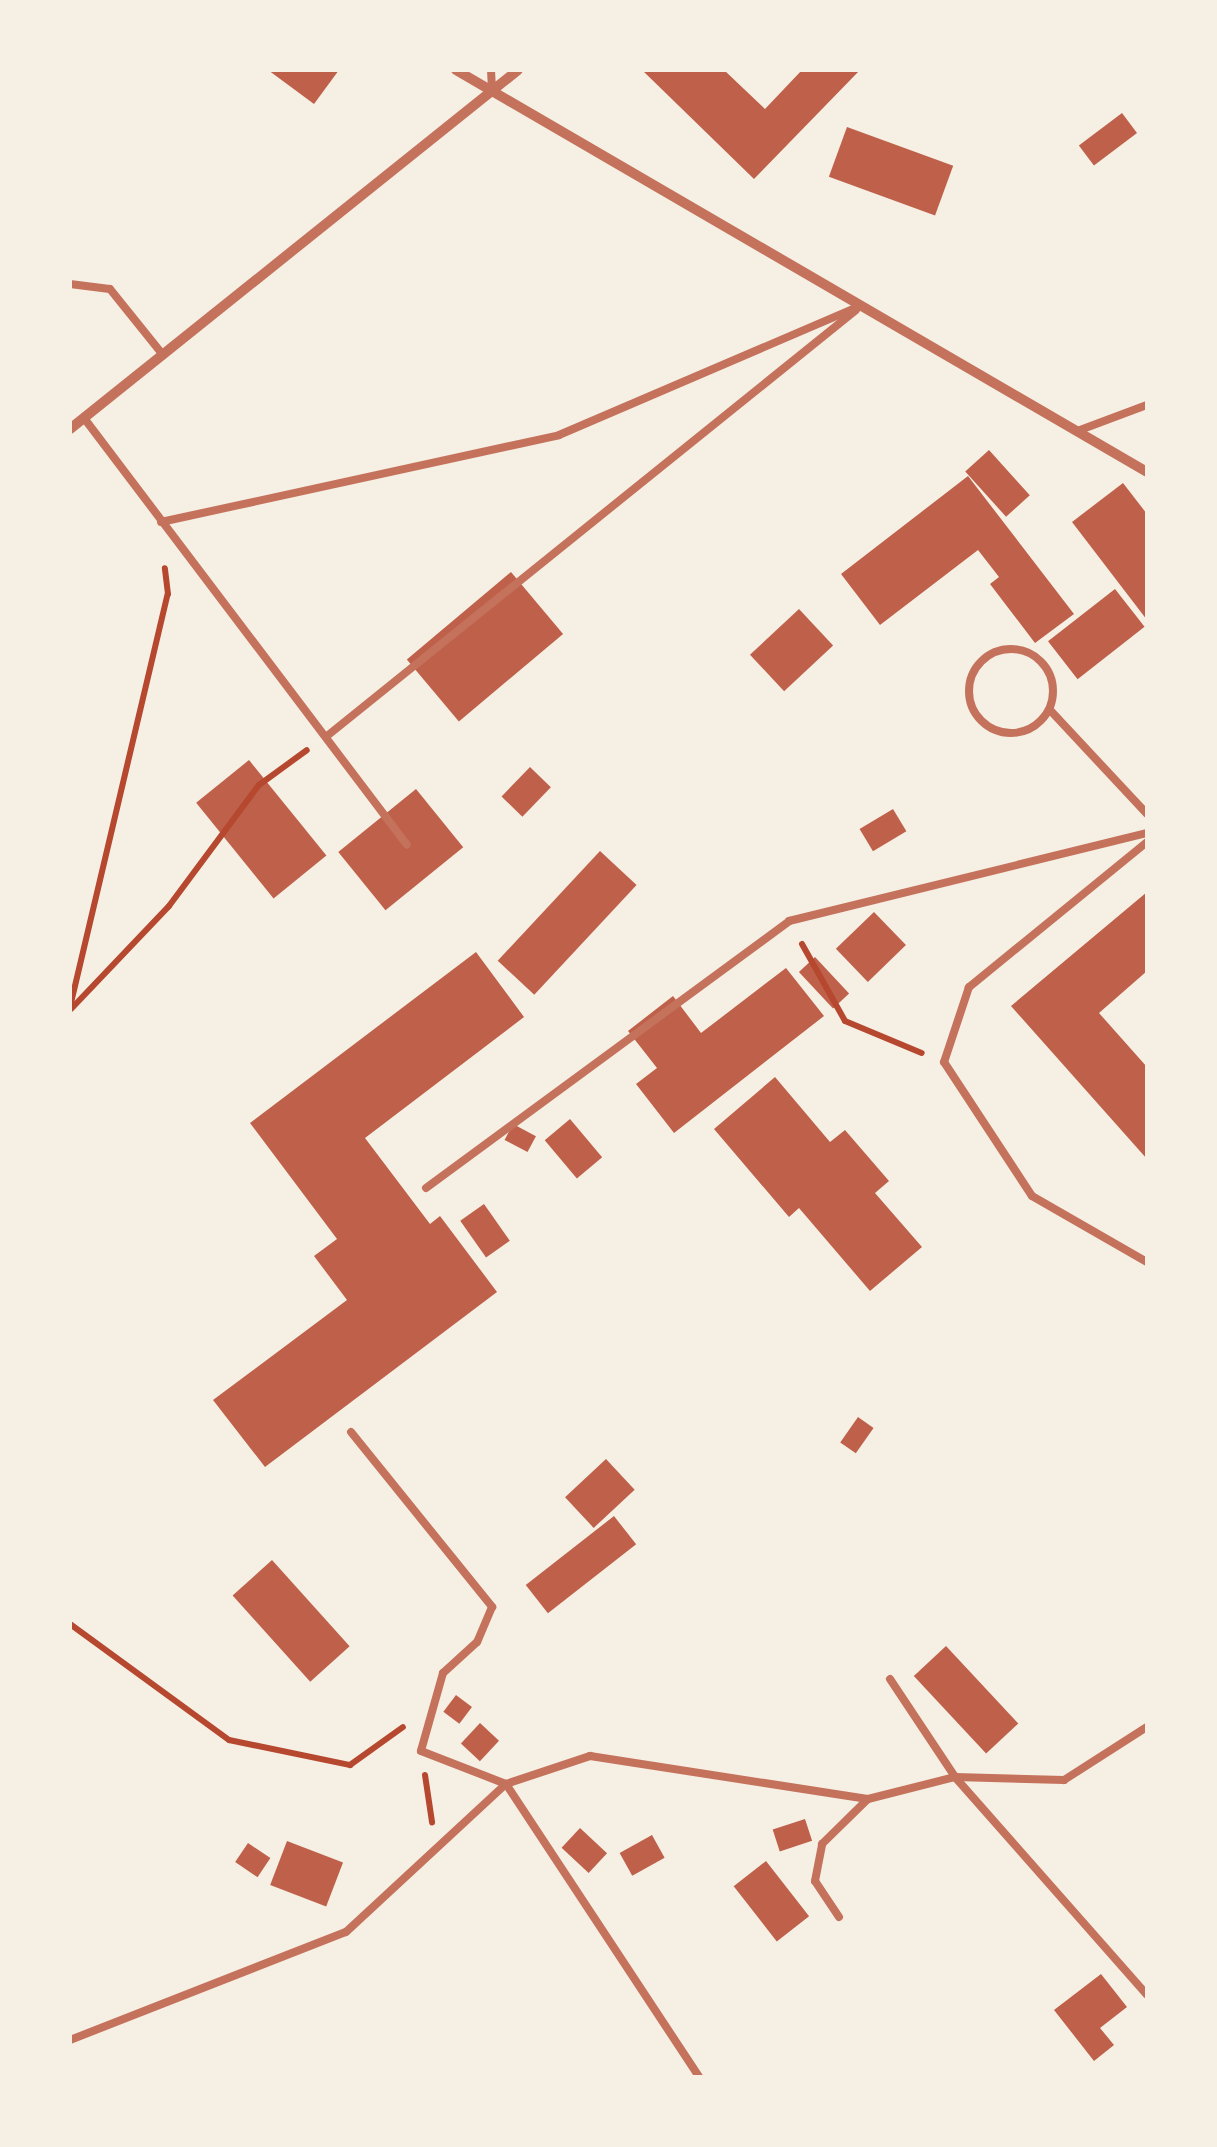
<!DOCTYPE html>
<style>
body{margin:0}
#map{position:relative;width:1217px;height:2147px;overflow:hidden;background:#f6efe4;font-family:"Noto Serif",serif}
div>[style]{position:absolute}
.building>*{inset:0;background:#bf614a;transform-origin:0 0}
.path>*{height:6px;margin:-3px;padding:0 3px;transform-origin:3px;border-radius:3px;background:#b5482f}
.service>*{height:8px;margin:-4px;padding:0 4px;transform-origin:4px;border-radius:4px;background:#c5725c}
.service>.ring{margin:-4px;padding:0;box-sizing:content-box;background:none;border:8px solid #c5725c;border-radius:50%}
.minor>*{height:10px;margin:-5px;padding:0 5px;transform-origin:5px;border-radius:5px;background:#c5725c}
span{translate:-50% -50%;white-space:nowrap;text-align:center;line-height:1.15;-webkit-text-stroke:10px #f6efe4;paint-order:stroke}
.frame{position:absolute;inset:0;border:72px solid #f6efe4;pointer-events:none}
</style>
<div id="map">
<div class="building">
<i style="clip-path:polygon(268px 70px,339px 70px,314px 104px)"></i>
<i style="clip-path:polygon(642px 70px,724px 70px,765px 109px,802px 70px,860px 70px,754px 179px)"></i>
<i style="left:1122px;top:113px;width:25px;height:54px;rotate:53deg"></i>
<i style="left:847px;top:127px;width:113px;height:53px;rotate:20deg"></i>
<i style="left:989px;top:450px;width:61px;height:32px;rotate:48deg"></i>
<i style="clip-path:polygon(968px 476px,1074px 614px,1035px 643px,990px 584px,999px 577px,978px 550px,880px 625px,841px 574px)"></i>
<i style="clip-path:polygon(1123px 483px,1147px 514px,1147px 620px,1072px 522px)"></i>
<i style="left:511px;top:572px;width:81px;height:136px;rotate:50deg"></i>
<i style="left:1115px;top:589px;width:48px;height:85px;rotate:52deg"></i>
<i style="left:799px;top:609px;width:50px;height:67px;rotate:47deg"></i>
<i style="left:249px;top:760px;width:123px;height:68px;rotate:51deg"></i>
<i style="left:530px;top:767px;width:29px;height:41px;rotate:44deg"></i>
<i style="left:416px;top:789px;width:75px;height:100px;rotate:51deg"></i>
<i style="left:893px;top:809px;width:26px;height:39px;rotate:59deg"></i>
<i style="left:600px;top:851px;width:50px;height:150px;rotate:43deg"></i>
<i style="clip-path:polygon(1147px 892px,1147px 971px,1099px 1013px,1147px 1067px,1147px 1159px,1011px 1006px)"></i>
<i style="left:874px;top:912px;width:46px;height:53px;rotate:46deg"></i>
<i style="clip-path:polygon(476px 952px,524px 1017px,365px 1138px,430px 1224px,440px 1216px,497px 1292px,265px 1467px,213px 1400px,347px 1300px,314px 1256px,337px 1239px,250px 1123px)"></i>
<i style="left:815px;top:957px;width:50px;height:22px;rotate:47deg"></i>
<i style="clip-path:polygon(786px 968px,824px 1016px,674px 1133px,636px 1084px,657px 1068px,628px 1031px,673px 996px,701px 1033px)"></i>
<i style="clip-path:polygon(775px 1077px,830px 1142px,845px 1130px,889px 1181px,875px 1193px,922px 1247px,870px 1291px,799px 1208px,789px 1217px,714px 1129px)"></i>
<i style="left:570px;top:1119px;width:50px;height:33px;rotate:50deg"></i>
<i style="left:513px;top:1124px;width:26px;height:18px;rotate:28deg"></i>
<i style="left:484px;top:1204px;width:45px;height:29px;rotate:55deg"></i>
<i style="left:858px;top:1417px;width:19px;height:31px;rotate:35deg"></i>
<i style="left:606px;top:1459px;width:42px;height:56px;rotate:47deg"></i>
<i style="left:614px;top:1516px;width:36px;height:112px;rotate:52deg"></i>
<i style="left:272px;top:1560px;width:116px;height:53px;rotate:48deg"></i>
<i style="left:946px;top:1646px;width:106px;height:44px;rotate:47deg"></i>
<i style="left:456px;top:1695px;width:20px;height:21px;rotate:37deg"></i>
<i style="left:480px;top:1723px;width:26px;height:28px;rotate:43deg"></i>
<i style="left:805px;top:1819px;width:23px;height:34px;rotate:72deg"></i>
<i style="left:580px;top:1828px;width:37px;height:27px;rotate:43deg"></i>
<i style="left:652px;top:1835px;width:26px;height:37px;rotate:61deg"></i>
<i style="left:287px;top:1841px;width:60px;height:47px;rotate:21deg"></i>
<i style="left:248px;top:1843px;width:27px;height:23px;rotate:34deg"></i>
<i style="left:766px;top:1861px;width:70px;height:41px;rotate:52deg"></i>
<i style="clip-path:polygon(1101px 1974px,1127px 2007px,1100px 2028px,1114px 2045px,1094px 2061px,1054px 2010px)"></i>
</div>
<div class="path">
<i style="left:802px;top:944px;width:88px;rotate:60.8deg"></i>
<i style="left:845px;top:1021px;width:83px;rotate:22.6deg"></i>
<i style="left:70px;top:1007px;width:424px;rotate:-76.7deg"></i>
<i style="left:168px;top:594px;width:26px;rotate:-97deg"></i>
<i style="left:71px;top:1009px;width:142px;rotate:-46.4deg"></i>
<i style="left:169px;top:906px;width:151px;rotate:-53.4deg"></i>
<i style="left:259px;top:785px;width:59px;rotate:-36.1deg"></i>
<i style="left:70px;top:1624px;width:197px;rotate:36.1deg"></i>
<i style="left:229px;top:1740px;width:124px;rotate:11.7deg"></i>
<i style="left:350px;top:1765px;width:65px;rotate:-35.6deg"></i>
<i style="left:425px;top:1775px;width:48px;rotate:81.5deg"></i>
</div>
<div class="service">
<i style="left:491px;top:70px;width:21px;rotate:87deg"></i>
<i style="left:70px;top:284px;width:40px;rotate:7.1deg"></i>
<i style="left:110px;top:289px;width:85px;rotate:51.2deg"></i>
<i style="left:84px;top:418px;width:535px;rotate:52.89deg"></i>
<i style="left:1080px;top:430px;width:72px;rotate:-20.5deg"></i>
<i style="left:161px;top:522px;width:407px;rotate:-12.3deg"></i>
<i style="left:559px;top:435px;width:327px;rotate:-23.2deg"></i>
<i class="ring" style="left:969px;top:649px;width:76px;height:76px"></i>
<i style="left:1050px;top:710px;width:142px;rotate:47deg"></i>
<i style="left:327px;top:736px;width:679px;rotate:-38.84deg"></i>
<i style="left:1147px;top:842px;width:230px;rotate:140.8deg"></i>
<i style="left:969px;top:987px;width:79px;rotate:108.4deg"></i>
<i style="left:944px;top:1062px;width:160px;rotate:56.7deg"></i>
<i style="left:1032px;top:1196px;width:133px;rotate:29.9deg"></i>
<i style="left:426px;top:1188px;width:451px;rotate:-36.3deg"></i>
<i style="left:789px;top:921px;width:369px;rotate:-13.8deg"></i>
<i style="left:351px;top:1432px;width:225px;rotate:51.1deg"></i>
<i style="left:492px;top:1607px;width:38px;rotate:113deg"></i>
<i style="left:477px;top:1642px;width:46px;rotate:137.6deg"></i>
<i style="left:443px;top:1673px;width:81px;rotate:105.8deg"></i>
<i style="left:421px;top:1751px;width:91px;rotate:21.2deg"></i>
<i style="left:506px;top:1784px;width:351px;rotate:56.6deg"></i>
<i style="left:890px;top:1679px;width:118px;rotate:56.4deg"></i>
<i style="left:955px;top:1777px;width:290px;rotate:48.6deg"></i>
<i style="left:839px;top:1917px;width:43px;rotate:-123.7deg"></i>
<i style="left:815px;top:1881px;width:38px;rotate:-79deg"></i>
<i style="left:822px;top:1844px;width:64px;rotate:-44.4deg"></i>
<i style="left:70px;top:2040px;width:296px;rotate:-21.4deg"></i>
<i style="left:346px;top:1932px;width:218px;rotate:-42.8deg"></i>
<i style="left:506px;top:1784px;width:89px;rotate:-18.4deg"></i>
<i style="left:590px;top:1756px;width:281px;rotate:8.8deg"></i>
<i style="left:868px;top:1799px;width:90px;rotate:-14.2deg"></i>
<i style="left:955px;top:1777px;width:109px;rotate:1.6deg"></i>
<i style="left:1064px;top:1780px;width:98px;rotate:-32.6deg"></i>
</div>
<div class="minor">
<i style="left:456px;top:70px;width:799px;rotate:30.19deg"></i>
<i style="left:70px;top:429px;width:574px;rotate:-38.71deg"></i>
</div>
<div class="frame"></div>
</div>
